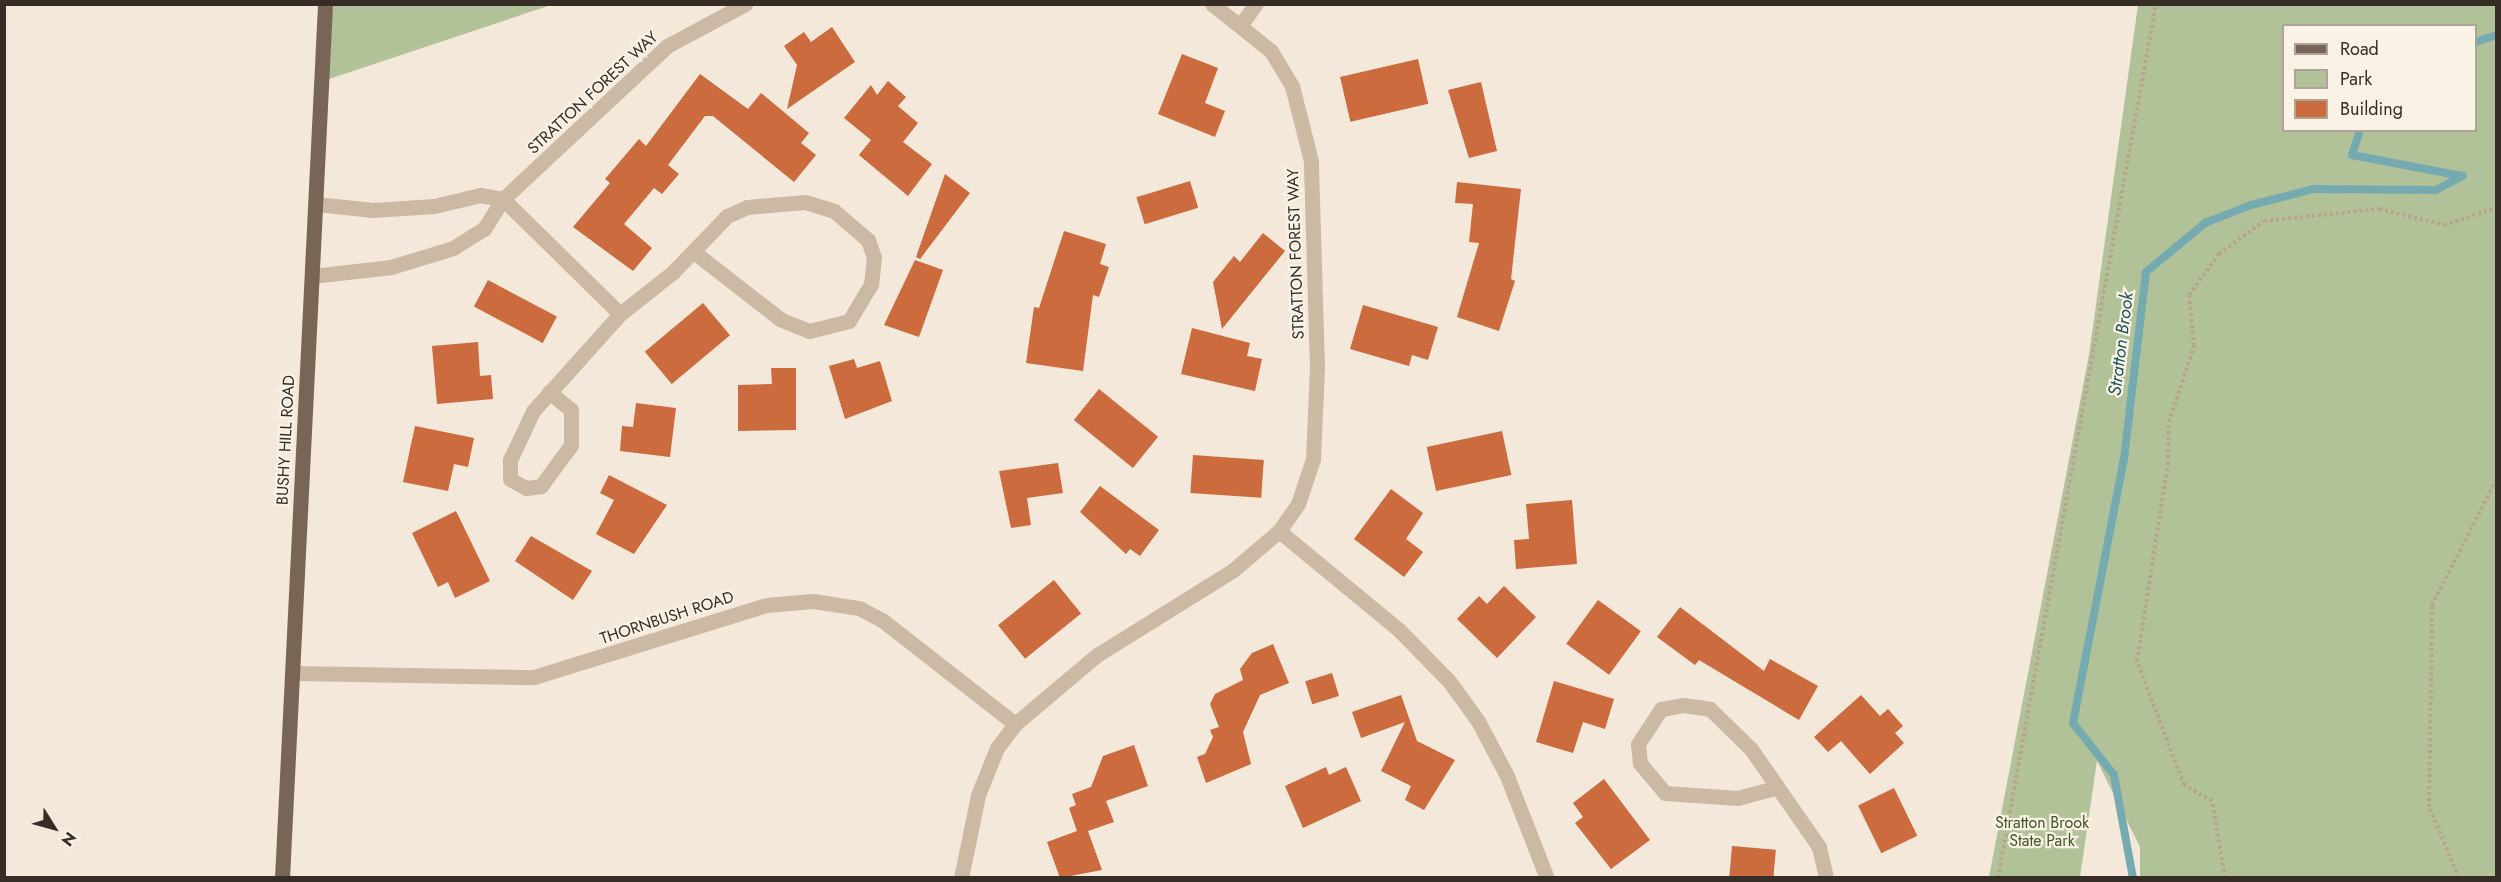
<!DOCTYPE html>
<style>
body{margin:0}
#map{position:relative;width:2501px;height:882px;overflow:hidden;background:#f3e8d9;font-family:Jost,sans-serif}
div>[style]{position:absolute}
.green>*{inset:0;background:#b1c298}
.stream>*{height:8px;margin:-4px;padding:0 4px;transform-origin:4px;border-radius:4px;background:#76aab1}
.building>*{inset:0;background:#cc6b3d;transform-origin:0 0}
.path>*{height:4px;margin-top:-2px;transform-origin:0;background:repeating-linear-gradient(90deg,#b7a38e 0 3px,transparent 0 6px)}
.minor>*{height:15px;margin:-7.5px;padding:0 7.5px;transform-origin:7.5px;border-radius:7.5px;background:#cbb9a4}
.major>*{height:15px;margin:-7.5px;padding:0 7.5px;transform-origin:7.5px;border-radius:7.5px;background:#796556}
span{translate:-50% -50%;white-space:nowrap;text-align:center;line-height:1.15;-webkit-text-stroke:4.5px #faf2e5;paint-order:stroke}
.street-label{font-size:16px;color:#362d26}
.park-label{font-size:16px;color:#425629}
.water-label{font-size:18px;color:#1a515a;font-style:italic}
.frame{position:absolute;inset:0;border:6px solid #362d26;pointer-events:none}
.legend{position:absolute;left:2282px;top:24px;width:195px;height:108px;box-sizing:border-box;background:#faf2e5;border:2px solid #aca399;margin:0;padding:8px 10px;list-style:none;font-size:18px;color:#362d26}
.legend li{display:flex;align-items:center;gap:12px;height:30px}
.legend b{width:30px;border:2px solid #aca399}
.north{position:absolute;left:24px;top:798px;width:60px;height:60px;-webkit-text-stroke:4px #faf2e5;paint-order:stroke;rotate:127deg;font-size:16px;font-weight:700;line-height:24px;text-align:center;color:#362d26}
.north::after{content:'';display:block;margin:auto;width:21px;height:27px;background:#362d26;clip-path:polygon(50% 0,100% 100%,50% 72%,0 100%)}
</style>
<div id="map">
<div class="green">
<i style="clip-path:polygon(333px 5px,551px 5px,326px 80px)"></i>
<i style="clip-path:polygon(evenodd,2138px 5px,2496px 5px,2496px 877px,2140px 877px,2140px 847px,2097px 761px,2080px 877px,1989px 877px,2089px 355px,2138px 5px,2284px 26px,2476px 26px,2476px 130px,2284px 130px,2284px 26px)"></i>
</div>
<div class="stream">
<i style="left:2476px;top:42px;width:21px;rotate:-19deg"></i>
<i style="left:2133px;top:878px;width:105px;rotate:-100.5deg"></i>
<i style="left:2114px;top:775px;width:66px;rotate:-128.3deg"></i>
<i style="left:2073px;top:723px;width:269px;rotate:-79.1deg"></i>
<i style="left:2124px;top:459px;width:188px;rotate:-83.3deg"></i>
<i style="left:2146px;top:272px;width:77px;rotate:-39.7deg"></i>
<i style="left:2205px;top:223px;width:49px;rotate:-21.4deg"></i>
<i style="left:2251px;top:205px;width:65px;rotate:-14.3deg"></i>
<i style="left:2314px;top:189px;width:122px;rotate:0.5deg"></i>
<i style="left:2436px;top:190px;width:30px;rotate:-28deg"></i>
<i style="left:2462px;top:176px;width:112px;rotate:-169.2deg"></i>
<i style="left:2352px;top:155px;width:26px;rotate:-72deg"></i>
</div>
<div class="building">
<i style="clip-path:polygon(832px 27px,855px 62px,787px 109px,797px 65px,784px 46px,804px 32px,811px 42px)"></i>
<i style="clip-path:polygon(1182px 54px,1218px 68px,1205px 103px,1225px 111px,1215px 137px,1158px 114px)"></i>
<i style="left:1418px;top:59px;width:46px;height:80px;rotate:77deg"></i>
<i style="clip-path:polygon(700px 74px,748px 109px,761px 93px,809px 133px,801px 143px,816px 155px,794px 182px,713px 116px,705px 116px,668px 165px,679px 174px,662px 194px,654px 188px,624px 224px,652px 248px,633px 271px,573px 227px,610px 183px,605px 179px,639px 139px,646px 146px)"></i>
<i style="clip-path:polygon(888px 81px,906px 97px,898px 106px,918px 123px,903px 142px,932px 164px,908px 196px,859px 155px,871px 140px,844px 118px,871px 85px,877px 95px)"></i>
<i style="clip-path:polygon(1481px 82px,1497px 151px,1469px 158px,1448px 90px)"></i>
<i style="clip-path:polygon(945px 174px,970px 193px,920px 259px,916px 257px)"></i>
<i style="left:1190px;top:181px;width:28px;height:56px;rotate:73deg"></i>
<i style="clip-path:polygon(1457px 182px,1521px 189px,1511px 279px,1515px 281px,1499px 331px,1457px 317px,1479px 243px,1469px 242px,1473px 204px,1455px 203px)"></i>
<i style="clip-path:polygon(1064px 231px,1106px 244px,1100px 264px,1109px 267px,1099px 297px,1093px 295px,1083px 371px,1026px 363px,1034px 307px,1039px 308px)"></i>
<i style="clip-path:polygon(1263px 233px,1285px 251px,1222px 329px,1213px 282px,1234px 256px,1240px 262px)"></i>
<i style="clip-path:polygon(915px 260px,943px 270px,919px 337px,884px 325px)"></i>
<i style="left:488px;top:280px;width:78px;height:30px;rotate:28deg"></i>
<i style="left:703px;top:303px;width:42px;height:76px;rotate:50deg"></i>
<i style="clip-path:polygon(1363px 305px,1438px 327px,1428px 360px,1412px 355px,1409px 366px,1350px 349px)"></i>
<i style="clip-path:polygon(1192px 328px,1250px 343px,1247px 356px,1262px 359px,1255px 391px,1181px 374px)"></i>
<i style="clip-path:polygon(478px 342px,480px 376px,491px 375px,493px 399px,437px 404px,432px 346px)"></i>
<i style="clip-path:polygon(854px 359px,857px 368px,880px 361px,892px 401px,845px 419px,829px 366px)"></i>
<i style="clip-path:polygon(771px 368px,796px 368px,796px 430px,738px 431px,738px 385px,772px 384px)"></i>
<i style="left:1099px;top:389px;width:76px;height:40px;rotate:39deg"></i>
<i style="clip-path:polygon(636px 403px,676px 408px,670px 457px,620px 451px,622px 426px,633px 427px)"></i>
<i style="clip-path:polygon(415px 426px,474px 438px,468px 467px,454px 464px,448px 491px,403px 482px)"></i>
<i style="left:1502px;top:431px;width:45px;height:77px;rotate:78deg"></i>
<i style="left:1193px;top:455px;width:71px;height:38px;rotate:4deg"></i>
<i style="clip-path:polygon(1058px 463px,1063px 493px,1027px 498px,1031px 525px,1011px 528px,999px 471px)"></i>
<i style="clip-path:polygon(609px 475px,667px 505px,634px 554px,596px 534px,614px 500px,600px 493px)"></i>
<i style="clip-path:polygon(1100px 486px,1159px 530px,1140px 556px,1130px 549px,1126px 554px,1080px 512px)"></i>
<i style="clip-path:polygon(1391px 489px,1423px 513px,1406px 539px,1423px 552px,1404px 577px,1354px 539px)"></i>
<i style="clip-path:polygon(1572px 500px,1577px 564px,1516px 569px,1514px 540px,1529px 539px,1526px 504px)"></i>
<i style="clip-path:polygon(456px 511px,490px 581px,455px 598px,448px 582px,438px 587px,412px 533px)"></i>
<i style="clip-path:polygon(531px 536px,592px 571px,573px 600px,515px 561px)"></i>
<i style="left:1054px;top:580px;width:43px;height:72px;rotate:51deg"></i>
<i style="clip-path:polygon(1504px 586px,1536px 617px,1497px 658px,1457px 619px,1479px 596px,1487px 604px)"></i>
<i style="left:1598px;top:600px;width:53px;height:54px;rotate:36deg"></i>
<i style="clip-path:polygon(1680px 607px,1764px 671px,1770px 659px,1818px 686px,1799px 720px,1699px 660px,1695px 665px,1657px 637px)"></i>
<i style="clip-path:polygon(1273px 644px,1289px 683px,1260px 695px,1243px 732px,1251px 764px,1206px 783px,1197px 757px,1205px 754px,1213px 737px,1210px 730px,1219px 727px,1210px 704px,1215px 694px,1243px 680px,1240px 669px,1252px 653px)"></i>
<i style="left:1332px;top:673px;width:24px;height:28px;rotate:73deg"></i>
<i style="clip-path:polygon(1554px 681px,1614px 699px,1605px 729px,1583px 722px,1573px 753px,1536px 742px)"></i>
<i style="clip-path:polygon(1401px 695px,1417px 741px,1455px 760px,1424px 810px,1405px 800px,1411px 786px,1381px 771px,1405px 722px,1361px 738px,1352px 712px)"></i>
<i style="clip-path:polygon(1861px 695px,1880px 716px,1888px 709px,1903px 726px,1895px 733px,1904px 743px,1870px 774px,1841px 741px,1828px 752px,1814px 737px)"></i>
<i style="clip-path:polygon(1134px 745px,1148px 786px,1106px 801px,1114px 822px,1088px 831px,1102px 870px,1060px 878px,1047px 842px,1077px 831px,1069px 808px,1076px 805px,1072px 794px,1091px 787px,1103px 756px)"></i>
<i style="clip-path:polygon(1326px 767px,1329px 775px,1346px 767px,1361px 801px,1303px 828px,1285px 786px)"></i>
<i style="clip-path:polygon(1604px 779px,1650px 840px,1611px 869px,1575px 823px,1583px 817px,1573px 803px)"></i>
<i style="left:1894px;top:788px;width:53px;height:40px;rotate:64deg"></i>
<i style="left:1732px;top:846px;width:44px;height:32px;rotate:5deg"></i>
</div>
<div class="path">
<i style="left:1998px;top:878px;width:888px;rotate:-79.75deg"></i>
<i style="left:2225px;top:878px;width:78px;rotate:-99.6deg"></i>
<i style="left:2212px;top:801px;width:32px;rotate:-150deg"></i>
<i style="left:2184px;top:785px;width:133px;rotate:-110.8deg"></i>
<i style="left:2137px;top:661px;width:199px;rotate:-81.1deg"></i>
<i style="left:2168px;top:464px;width:42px;rotate:-88.6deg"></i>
<i style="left:2169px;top:422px;width:80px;rotate:-71.8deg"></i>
<i style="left:2194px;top:346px;width:51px;rotate:-95.6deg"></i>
<i style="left:2189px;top:295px;width:51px;rotate:-53.8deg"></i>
<i style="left:2219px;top:254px;width:56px;rotate:-36.3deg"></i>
<i style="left:2264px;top:221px;width:116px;rotate:-6deg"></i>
<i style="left:2379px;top:209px;width:67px;rotate:13.8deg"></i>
<i style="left:2444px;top:225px;width:55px;rotate:-18.1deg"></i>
<i style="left:2459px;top:878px;width:77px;rotate:-112.9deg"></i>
<i style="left:2429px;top:807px;width:202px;rotate:-89.1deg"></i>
<i style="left:2432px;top:605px;width:140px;rotate:-62.9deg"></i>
</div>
<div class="minor">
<i style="left:1242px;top:23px;width:24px;rotate:-54deg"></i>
<i style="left:503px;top:199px;width:164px;rotate:44.5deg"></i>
<i style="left:316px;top:204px;width:57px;rotate:6deg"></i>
<i style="left:373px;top:210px;width:61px;rotate:-3.8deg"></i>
<i style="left:434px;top:206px;width:47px;rotate:-13.4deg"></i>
<i style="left:480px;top:195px;width:23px;rotate:10deg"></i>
<i style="left:312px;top:276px;width:80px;rotate:-6.5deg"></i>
<i style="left:391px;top:267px;width:65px;rotate:-17deg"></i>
<i style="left:453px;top:248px;width:36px;rotate:-32deg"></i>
<i style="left:484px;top:229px;width:36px;rotate:-58deg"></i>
<i style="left:503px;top:199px;width:224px;rotate:-43deg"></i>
<i style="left:667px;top:46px;width:89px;rotate:-28.3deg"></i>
<i style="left:549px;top:392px;width:28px;rotate:39deg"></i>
<i style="left:571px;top:410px;width:35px;rotate:90deg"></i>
<i style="left:571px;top:445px;width:51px;rotate:126.2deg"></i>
<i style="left:541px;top:486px;width:15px;rotate:172deg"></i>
<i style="left:526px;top:488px;width:18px;rotate:-151deg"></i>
<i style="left:510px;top:479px;width:19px;rotate:-90deg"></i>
<i style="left:510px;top:460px;width:54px;rotate:-64.9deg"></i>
<i style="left:533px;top:411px;width:130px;rotate:-48.1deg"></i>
<i style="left:620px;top:314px;width:68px;rotate:-38.4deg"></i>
<i style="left:673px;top:272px;width:78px;rotate:-46deg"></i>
<i style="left:727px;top:216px;width:22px;rotate:-24deg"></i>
<i style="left:747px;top:207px;width:58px;rotate:-4.9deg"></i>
<i style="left:805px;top:202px;width:30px;rotate:17deg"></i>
<i style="left:834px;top:211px;width:45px;rotate:40.5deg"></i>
<i style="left:868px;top:240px;width:18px;rotate:71deg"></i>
<i style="left:874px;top:257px;width:27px;rotate:96deg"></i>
<i style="left:871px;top:284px;width:43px;rotate:120.7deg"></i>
<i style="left:849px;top:321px;width:41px;rotate:166deg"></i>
<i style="left:809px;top:331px;width:31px;rotate:-158deg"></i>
<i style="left:780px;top:319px;width:109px;rotate:-142.1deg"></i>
<i style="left:1279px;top:531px;width:156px;rotate:39.5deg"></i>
<i style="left:1399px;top:630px;width:71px;rotate:45.6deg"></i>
<i style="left:1449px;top:681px;width:49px;rotate:54.1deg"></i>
<i style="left:1478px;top:721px;width:62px;rotate:62.2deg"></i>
<i style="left:1507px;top:776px;width:110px;rotate:68.6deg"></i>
<i style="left:293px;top:673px;width:241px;rotate:1deg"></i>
<i style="left:534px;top:677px;width:243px;rotate:-17.2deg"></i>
<i style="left:766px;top:605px;width:47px;rotate:-4.9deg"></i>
<i style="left:813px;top:601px;width:47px;rotate:8.7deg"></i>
<i style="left:859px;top:608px;width:26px;rotate:28deg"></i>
<i style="left:882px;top:620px;width:169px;rotate:38deg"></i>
<i style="left:1775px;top:788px;width:38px;rotate:165deg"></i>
<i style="left:1738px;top:798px;width:73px;rotate:-176.1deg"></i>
<i style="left:1665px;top:793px;width:39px;rotate:-130deg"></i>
<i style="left:1640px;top:763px;width:19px;rotate:-96deg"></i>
<i style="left:1638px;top:744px;width:42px;rotate:-56.7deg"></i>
<i style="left:1661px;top:709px;width:22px;rotate:-10deg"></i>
<i style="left:1683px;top:705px;width:27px;rotate:8deg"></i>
<i style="left:1710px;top:709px;width:57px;rotate:44.3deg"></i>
<i style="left:1751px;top:749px;width:119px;rotate:55.2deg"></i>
<i style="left:1819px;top:847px;width:32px;rotate:77deg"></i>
<i style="left:961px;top:878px;width:85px;rotate:-78.4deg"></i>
<i style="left:978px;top:795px;width:51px;rotate:-68deg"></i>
<i style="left:997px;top:748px;width:30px;rotate:-53deg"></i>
<i style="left:1015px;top:724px;width:107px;rotate:-40.1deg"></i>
<i style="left:1097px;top:655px;width:159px;rotate:-31.9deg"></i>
<i style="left:1232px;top:571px;width:62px;rotate:-40.4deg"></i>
<i style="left:1279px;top:531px;width:33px;rotate:-55deg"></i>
<i style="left:1298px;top:504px;width:47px;rotate:-71.6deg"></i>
<i style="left:1313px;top:459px;width:91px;rotate:-87.5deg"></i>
<i style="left:1317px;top:368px;width:207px;rotate:-91.7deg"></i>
<i style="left:1311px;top:161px;width:77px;rotate:-104.2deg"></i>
<i style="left:1292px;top:86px;width:41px;rotate:-121deg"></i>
<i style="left:1271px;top:51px;width:75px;rotate:-141.5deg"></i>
</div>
<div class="major">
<i style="left:282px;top:878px;width:875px;rotate:-87.18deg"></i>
</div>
<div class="street-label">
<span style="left:593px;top:93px;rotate:-43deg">STRATTON FOREST WAY</span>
<span style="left:1296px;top:254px;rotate:-92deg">STRATTON FOREST WAY</span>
<span style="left:286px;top:440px;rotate:-87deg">BUSHY HILL ROAD</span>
<span style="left:667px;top:618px;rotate:-18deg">THORNBUSH ROAD</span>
</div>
<div class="park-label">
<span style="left:2042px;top:832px">Stratton Brook<br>State Park</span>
</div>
<div class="water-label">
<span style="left:2121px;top:344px;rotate:-83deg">Stratton Brook</span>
</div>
<div class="frame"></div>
<ul class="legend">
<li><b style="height:8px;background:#796556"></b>Road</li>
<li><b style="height:16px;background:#b1c298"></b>Park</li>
<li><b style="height:16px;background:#cc6b3d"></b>Building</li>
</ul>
<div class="north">N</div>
</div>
